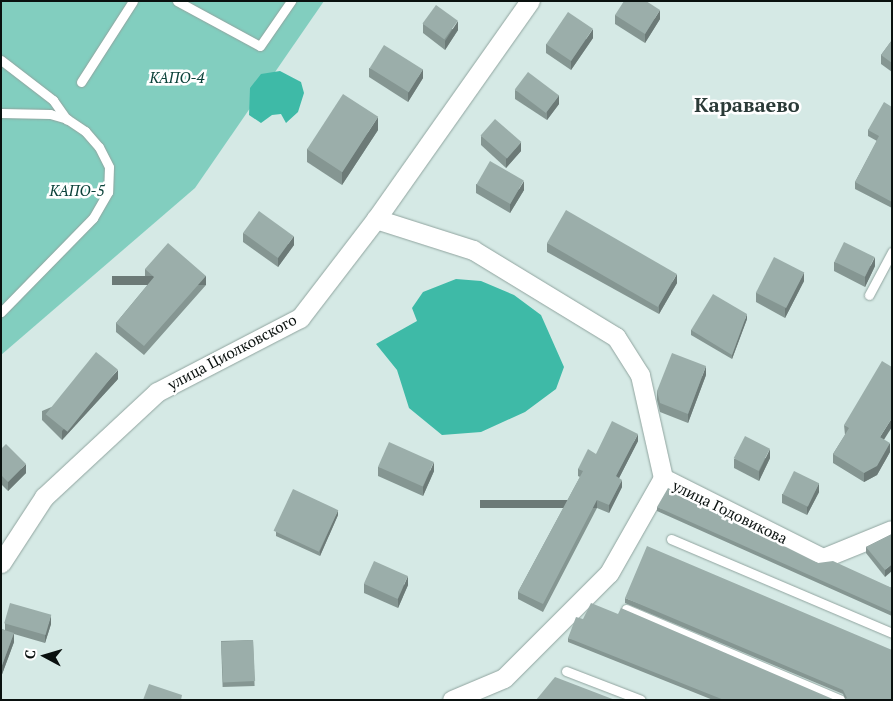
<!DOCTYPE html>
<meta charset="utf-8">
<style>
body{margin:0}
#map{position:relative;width:893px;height:701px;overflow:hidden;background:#d5e9e5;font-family:"PT Serif",serif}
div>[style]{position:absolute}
.green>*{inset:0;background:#82cebf}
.water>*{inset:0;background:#3ebaa7}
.roads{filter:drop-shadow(0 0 1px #90a49f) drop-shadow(0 0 1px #90a49f)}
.service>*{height:9px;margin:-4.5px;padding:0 4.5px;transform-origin:4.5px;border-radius:4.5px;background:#fff}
.minor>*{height:19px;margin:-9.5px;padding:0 9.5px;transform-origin:9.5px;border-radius:9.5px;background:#fff}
.wall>*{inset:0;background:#859692;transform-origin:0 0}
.shaded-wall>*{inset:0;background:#6c7a77;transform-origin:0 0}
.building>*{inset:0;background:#9baeaa;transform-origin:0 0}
span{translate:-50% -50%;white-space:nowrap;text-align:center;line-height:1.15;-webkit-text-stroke:5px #fff;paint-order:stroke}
.park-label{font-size:15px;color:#0b423a;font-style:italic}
.street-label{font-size:15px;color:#0a110f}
.district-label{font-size:20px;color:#2a3a37;font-weight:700}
.frame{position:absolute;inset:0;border:2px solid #0a110f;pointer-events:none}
.north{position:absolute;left:20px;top:631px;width:50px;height:50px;-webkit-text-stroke:4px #fff;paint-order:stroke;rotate:276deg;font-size:14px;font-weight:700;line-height:20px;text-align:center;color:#0a110f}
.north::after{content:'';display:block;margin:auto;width:18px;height:22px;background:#0a110f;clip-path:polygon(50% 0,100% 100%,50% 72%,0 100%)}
</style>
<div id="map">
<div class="green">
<i style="clip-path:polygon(1px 1px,324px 1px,195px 188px,1px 355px)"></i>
</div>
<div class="water">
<i style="clip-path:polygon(280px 71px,301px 82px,304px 93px,298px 112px,286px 123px,281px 114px,272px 115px,261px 123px,249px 115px,250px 88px,261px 74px)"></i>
<i style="clip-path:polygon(456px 279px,481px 281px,514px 295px,541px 315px,564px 367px,556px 389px,525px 412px,481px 432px,442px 435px,409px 408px,397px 370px,376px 344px,417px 321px,412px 308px,423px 292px)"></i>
</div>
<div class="roads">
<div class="service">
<i style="left:177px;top:1px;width:94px;rotate:28.5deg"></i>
<i style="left:260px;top:46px;width:55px;rotate:-55.4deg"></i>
<i style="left:1px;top:60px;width:66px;rotate:37.6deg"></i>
<i style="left:53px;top:100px;width:24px;rotate:55deg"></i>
<i style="left:81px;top:82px;width:96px;rotate:-57.3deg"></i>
<i style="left:1px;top:113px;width:49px;rotate:1.2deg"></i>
<i style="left:50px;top:114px;width:18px;rotate:16deg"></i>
<i style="left:67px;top:119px;width:22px;rotate:34deg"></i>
<i style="left:85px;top:131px;width:21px;rotate:49deg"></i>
<i style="left:99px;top:147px;width:22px;rotate:63deg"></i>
<i style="left:109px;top:167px;width:25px;rotate:92deg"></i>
<i style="left:108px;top:192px;width:30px;rotate:120deg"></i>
<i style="left:93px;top:218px;width:132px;rotate:134.4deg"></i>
<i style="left:869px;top:295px;width:49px;rotate:-61.9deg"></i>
<i style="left:671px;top:539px;width:240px;rotate:23deg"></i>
<i style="left:626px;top:609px;width:233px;rotate:22.9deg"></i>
<i style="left:566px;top:671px;width:80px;rotate:21.1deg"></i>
</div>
<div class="minor">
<i style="left:376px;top:219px;width:102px;rotate:17.7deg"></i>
<i style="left:473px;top:250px;width:167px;rotate:31.3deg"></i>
<i style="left:616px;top:337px;width:45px;rotate:57.7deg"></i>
<i style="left:640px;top:375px;width:106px;rotate:77.4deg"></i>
<i style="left:1px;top:563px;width:79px;rotate:-56.9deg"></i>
<i style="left:44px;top:497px;width:154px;rotate:-42.9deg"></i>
<i style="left:157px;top:392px;width:161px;rotate:-27.4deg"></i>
<i style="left:300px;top:318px;width:125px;rotate:-52.5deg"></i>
<i style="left:376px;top:219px;width:267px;rotate:-54.8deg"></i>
<i style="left:452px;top:700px;width:56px;rotate:-22.9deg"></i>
<i style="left:504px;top:678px;width:148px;rotate:-45deg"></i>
<i style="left:609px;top:573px;width:109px;rotate:-60.4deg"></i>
<i style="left:663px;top:478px;width:179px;rotate:26.6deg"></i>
<i style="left:823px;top:558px;width:74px;rotate:-22.1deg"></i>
</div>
</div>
<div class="wall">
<i style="clip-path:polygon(615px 15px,660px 19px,645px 43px,615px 24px)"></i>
<i style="clip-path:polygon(423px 24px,458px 30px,445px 50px,423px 33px)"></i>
<i style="clip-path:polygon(593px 38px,571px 70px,546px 53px,546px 44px)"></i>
<i style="clip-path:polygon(892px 40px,892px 72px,881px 64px,881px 55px)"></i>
<i style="clip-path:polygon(369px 68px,423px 78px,408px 102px,369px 77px)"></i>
<i style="clip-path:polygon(515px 90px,559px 104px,547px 120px,515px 99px)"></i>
<i style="clip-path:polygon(892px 107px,892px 208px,855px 189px,855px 182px,877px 141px,868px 136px,868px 130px)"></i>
<i style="clip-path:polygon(378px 130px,342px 185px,307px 162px,307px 149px)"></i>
<i style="clip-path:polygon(481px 136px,521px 151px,506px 168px,481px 145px)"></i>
<i style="clip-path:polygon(476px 184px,524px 190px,510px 213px,476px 193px)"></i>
<i style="clip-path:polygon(243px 233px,294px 245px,278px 267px,243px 242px)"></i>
<i style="clip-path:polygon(547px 243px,677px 283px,659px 314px,547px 252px)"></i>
<i style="clip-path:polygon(834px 262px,875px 266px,865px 287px,834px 271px)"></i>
<i style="clip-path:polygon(145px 269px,206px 285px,144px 355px,116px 332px,116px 323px,150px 282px,145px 278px)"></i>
<i style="clip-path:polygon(804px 281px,785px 318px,756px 302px,756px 293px)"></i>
<i style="clip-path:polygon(747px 319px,732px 359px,691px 335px,691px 330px)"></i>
<i style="clip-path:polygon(706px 375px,688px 423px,660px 412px,657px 400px,657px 391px)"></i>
<i style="clip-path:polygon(118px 379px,62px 440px,42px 420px,42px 411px)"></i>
<i style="clip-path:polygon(844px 425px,884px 440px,890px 452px,877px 475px,864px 482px,833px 463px,833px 454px,845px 435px)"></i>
<i style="clip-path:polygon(638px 441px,619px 478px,622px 487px,609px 513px,597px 508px,543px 612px,518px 599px,518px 592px,580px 477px,578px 476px,578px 469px,596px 454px)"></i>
<i style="clip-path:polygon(1px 449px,26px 473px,8px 491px,1px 484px)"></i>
<i style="clip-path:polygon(770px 458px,759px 481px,734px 468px,734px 459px)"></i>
<i style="clip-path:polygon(378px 467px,434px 471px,423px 496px,378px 476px)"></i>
<i style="clip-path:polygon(819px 492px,807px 515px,782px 503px,782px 494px)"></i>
<i style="clip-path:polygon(657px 507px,818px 563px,892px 588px,892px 616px,657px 511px)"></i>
<i style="clip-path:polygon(338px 515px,320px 556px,276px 536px,276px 532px)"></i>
<i style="clip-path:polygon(892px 534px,885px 577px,866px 553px,866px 547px)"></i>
<i style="clip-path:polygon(364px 584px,408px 585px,398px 608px,364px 593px)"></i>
<i style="clip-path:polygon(625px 598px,892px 700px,845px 699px,843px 694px,625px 603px)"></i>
<i style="clip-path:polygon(5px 623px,51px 624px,45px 643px,14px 634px,14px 642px,1px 677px,1px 629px,5px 630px)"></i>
<i style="clip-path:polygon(568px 638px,835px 700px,713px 700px,568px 642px)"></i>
<i style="left:253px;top:640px;width:46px;height:32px;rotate:88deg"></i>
</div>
<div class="shaded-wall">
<i style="clip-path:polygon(660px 10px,660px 19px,645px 43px,645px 34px)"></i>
<i style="clip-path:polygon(458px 21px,458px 30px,445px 50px,445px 41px)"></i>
<i style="clip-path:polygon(593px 29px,593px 38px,571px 70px,571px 61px)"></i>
<i style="clip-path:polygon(423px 69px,423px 78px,408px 102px,408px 93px)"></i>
<i style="clip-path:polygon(559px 95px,559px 104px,547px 120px,547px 111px)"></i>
<i style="clip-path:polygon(378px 117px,378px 130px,342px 185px,342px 172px)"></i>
<i style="clip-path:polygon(521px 142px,521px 151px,506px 168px,506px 159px)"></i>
<i style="clip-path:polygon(524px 181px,524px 190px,510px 213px,510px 204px)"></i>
<i style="clip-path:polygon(294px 236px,294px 245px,278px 267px,278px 258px)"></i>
<i style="clip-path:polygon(875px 257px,875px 266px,865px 287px,865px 277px)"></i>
<i style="clip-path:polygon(804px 272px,804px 281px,785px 318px,785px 309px)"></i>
<i style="clip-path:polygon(677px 274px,677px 283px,659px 314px,659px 305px)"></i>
<i style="left:206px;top:276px;width:9px;height:94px;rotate:90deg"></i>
<i style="clip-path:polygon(747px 314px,747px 319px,732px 359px,732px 355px)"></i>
<i style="clip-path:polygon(706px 366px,706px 375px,688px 423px,688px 414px)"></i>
<i style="clip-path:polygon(118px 370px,118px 379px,62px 440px,62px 431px)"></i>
<i style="clip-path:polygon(892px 418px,892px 427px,880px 446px,880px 437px)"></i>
<i style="clip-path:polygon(638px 434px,638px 441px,616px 484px,616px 476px)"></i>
<i style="clip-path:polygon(890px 443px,890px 452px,877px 475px,864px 482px,864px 473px)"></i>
<i style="clip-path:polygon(770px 449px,770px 458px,759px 481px,759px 472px)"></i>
<i style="clip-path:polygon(434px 462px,434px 471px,423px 496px,423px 487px)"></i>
<i style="clip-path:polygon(26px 464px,26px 473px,8px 491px,8px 482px)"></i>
<i style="clip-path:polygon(622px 480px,622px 487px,609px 513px,609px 505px)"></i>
<i style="clip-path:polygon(819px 483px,819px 492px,807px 515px,807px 506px)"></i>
<i style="left:597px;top:500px;width:8px;height:117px;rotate:90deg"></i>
<i style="clip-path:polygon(338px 510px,338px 515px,320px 556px,320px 551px)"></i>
<i style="clip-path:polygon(892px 564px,892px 571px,885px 577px,885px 570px)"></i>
<i style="clip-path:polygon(408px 576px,408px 585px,398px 608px,398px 599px)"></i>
<i style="clip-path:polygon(51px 615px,51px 624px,45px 643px,45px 634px)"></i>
<i style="clip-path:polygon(14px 633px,14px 642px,1px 677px,1px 668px)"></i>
</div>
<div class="building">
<i style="clip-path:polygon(624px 1px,646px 1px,660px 10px,645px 34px,615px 15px)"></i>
<i style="left:436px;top:5px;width:27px;height:23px;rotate:36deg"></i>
<i style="left:568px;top:12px;width:30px;height:39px;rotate:34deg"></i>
<i style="clip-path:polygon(892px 40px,892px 63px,881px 55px)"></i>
<i style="left:384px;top:45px;width:46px;height:27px;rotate:32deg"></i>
<i style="left:528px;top:72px;width:39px;height:22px;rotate:37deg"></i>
<i style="left:343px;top:94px;width:42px;height:66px;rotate:33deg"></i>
<i style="clip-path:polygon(884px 102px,892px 107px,892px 202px,855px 182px,879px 136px,868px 130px)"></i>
<i style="left:495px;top:119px;width:35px;height:22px;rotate:41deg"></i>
<i style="left:490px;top:161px;width:39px;height:27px;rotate:30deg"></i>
<i style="left:566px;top:210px;width:128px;height:38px;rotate:30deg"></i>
<i style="left:259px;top:211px;width:43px;height:27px;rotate:36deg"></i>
<i style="left:844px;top:242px;width:34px;height:22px;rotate:26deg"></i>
<i style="clip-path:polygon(168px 243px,206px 276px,144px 346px,116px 323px,154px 277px,145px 269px)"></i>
<i style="left:774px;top:257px;width:34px;height:40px;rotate:27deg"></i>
<i style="clip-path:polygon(713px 294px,747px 314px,732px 355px,691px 330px)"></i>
<i style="left:96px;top:352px;width:28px;height:80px;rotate:39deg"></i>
<i style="clip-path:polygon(672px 353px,706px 366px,688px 414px,660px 403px,657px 391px)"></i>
<i style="clip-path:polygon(882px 361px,892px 367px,892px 418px,880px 437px,890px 443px,877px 466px,864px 473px,833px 454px,849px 428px,844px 425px)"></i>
<i style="clip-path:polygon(612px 421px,638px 434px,616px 476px,622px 480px,609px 505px,597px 500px,543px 604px,518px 592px,583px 471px,578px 469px,588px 449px,596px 454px)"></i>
<i style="left:745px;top:436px;width:28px;height:25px;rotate:27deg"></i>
<i style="left:389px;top:442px;width:49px;height:27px;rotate:24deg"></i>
<i style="clip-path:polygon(6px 444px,26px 464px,8px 482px,1px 475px,1px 449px)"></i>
<i style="left:794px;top:471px;width:28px;height:26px;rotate:26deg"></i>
<i style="clip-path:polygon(668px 488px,818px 563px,833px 561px,892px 588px,892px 612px,657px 507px)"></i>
<i style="left:293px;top:489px;width:50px;height:46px;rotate:25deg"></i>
<i style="clip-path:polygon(892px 534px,892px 564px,885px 570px,866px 547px)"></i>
<i style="clip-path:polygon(647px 546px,892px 650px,892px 700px,842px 700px,847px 698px,843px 690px,625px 598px)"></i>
<i style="left:374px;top:561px;width:37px;height:25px;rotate:24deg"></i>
<i style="left:10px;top:603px;width:43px;height:21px;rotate:16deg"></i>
<i style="clip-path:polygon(591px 603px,618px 614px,621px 608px,835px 700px,724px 700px,568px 638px,576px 617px,583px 619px)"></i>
<i style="clip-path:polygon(1px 629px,14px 633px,1px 668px)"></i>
<i style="left:253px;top:640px;width:41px;height:32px;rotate:87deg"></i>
<i style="clip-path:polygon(555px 677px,615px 700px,536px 700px)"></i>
<i style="clip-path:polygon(149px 684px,182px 695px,181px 700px,143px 700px)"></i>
</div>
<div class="park-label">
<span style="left:177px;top:78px">КАПО-4</span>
<span style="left:77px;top:191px">КАПО-5</span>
</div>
<div class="street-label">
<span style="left:232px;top:352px;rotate:-28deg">улица Циолковского</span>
<span style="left:730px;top:512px;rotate:26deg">улица Годовикова</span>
</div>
<div class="district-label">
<span style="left:747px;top:104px">Караваево</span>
</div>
<div class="frame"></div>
<div class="north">С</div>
</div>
